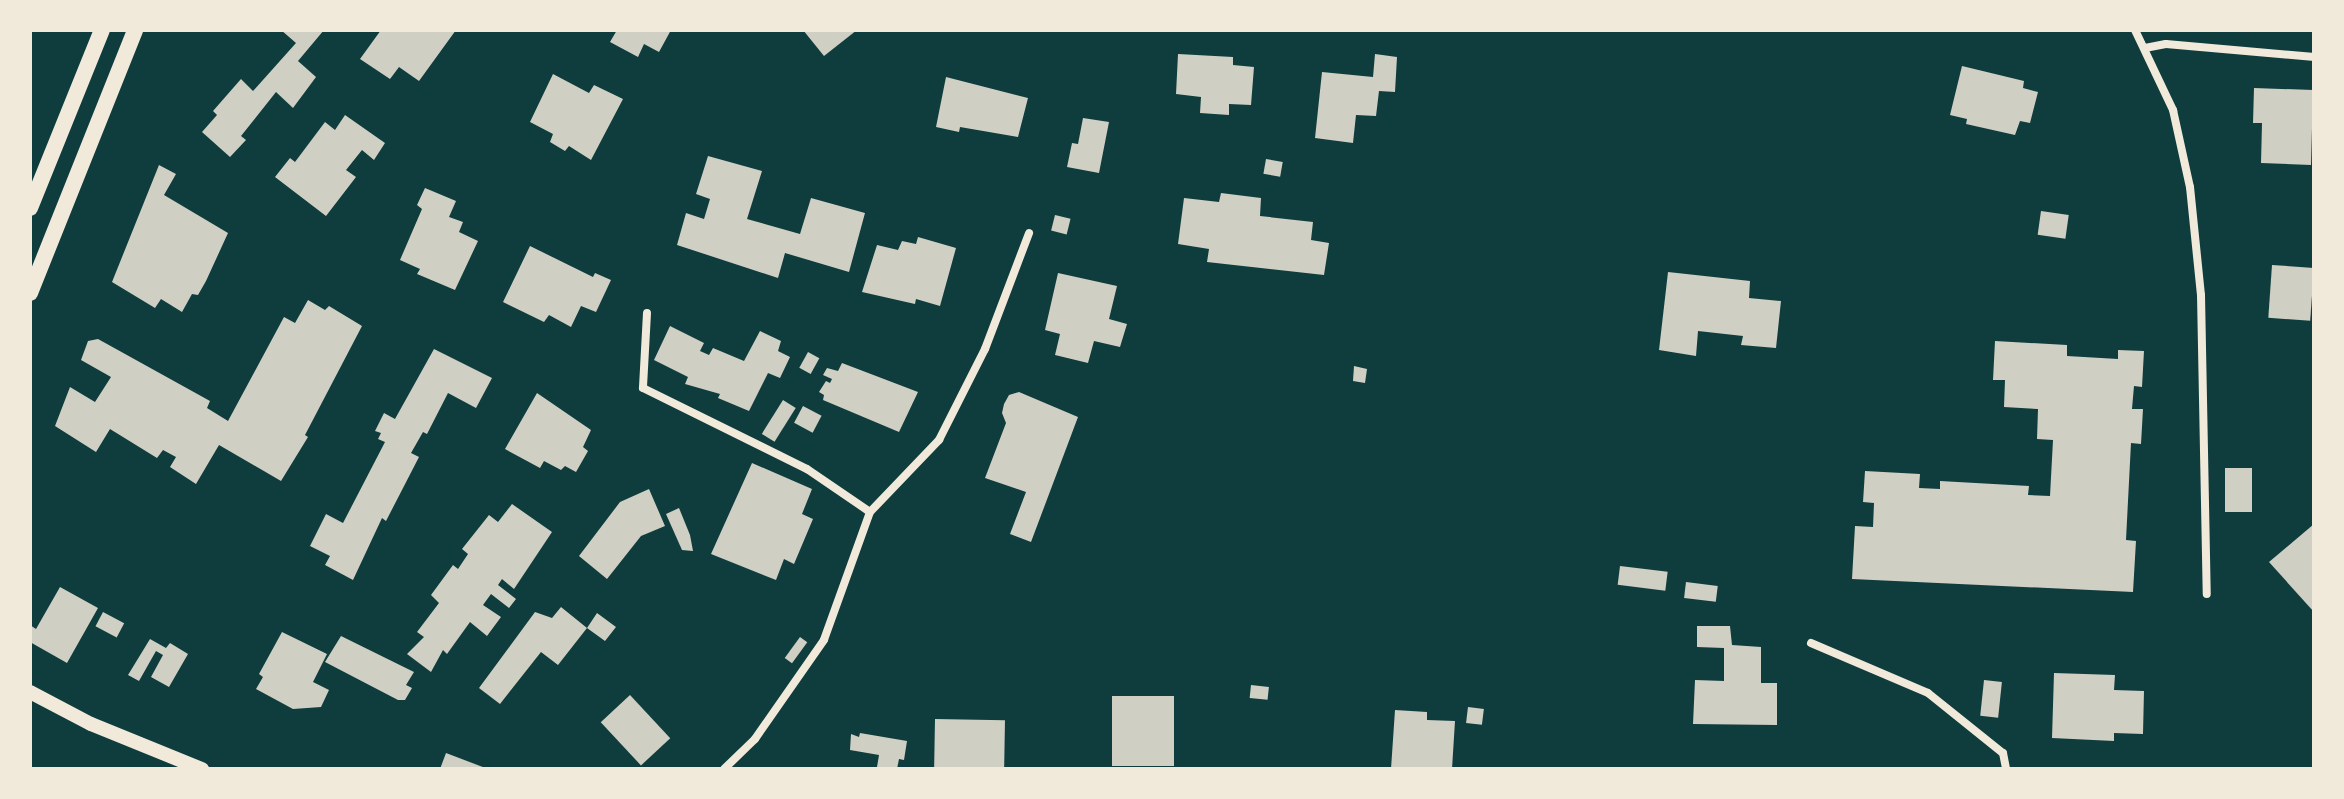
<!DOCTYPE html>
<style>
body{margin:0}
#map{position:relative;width:2344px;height:799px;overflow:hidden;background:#0f3d3e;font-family:Quicksand,sans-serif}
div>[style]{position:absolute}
.building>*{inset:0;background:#cfcfc3;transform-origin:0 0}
.minor>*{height:8px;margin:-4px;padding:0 4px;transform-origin:4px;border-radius:4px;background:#f1e9da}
.tertiary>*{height:14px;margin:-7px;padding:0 7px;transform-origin:7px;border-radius:7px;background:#f1e9da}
.secondary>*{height:16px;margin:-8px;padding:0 8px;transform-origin:8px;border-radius:8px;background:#f1e9da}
span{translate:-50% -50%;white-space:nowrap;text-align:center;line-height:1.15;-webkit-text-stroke:8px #f1e9da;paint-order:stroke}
.frame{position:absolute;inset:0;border:32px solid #f1e9da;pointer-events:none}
</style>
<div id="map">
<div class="building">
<i style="clip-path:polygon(281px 30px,324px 30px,298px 61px,316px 77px,293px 108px,276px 92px,241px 136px,246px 140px,230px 157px,202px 132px,217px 115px,213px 111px,241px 79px,253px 91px,296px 43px)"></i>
<i style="clip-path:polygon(381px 30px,456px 30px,419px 81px,399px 67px,390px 79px,360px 59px)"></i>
<i style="clip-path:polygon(617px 30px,671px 30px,659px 52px,644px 44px,638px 57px,610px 42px)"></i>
<i style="clip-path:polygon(803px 30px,857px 30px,824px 56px)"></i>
<i style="clip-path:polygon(1178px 54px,1233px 57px,1233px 65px,1254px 67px,1251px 105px,1229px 104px,1229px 115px,1200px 113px,1201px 97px,1176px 94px)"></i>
<i style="clip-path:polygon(1375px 54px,1397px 57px,1395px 92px,1379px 91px,1376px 116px,1356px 115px,1353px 143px,1315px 138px,1322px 72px,1373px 77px)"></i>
<i style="clip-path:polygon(1962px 66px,2024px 81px,2023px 88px,2038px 92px,2030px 123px,2020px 121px,2015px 135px,1966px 124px,1967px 119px,1950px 115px)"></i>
<i style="clip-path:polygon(553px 74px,589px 93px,594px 85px,623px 99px,591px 160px,569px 146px,565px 151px,550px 142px,553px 134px,530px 122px)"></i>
<i style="clip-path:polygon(946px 77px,1028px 98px,1018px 137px,960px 127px,959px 132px,936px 127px)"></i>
<i style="clip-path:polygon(2254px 88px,2313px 90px,2311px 165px,2261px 163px,2262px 123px,2253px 123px)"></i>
<i style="clip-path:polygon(345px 115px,385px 143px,374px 160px,362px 150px,346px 170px,356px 177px,326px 216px,275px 177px,290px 158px,295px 162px,325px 122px,335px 130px)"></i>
<i style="clip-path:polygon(1083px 118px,1109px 122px,1099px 173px,1067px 167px,1072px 143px,1078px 144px)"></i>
<i style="clip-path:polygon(708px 156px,762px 171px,747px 219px,800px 234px,811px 198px,865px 213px,849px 272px,785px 253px,778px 278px,677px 245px,686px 213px,704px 219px,710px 199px,696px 194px)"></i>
<i style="left:1266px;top:159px;width:17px;height:15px;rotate:10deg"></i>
<i style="clip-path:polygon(159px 165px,176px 174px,164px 195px,228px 233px,206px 281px,198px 295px,192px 294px,182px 312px,161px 299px,155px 308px,112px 282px)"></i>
<i style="clip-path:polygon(425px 188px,456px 201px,449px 217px,463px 222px,459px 232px,478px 241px,455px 290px,417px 274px,420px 269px,400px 260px,422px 209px,417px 205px)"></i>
<i style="clip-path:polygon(1221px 193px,1261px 198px,1260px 216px,1313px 222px,1311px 240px,1329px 243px,1324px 275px,1207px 262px,1209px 249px,1178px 244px,1184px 198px,1219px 202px)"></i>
<i style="left:2041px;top:211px;width:28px;height:24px;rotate:8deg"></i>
<i style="left:1055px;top:215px;width:16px;height:16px;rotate:14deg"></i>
<i style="clip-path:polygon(918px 237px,956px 248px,940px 306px,916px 299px,915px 304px,862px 292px,877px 245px,898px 250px,902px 241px,916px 244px)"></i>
<i style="clip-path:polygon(530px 246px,593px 277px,595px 273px,611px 280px,596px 312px,581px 306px,571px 327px,549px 315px,544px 322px,503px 302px)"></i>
<i style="left:2272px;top:265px;width:42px;height:53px;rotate:4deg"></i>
<i style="clip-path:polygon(1668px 272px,1750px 281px,1749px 298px,1781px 301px,1776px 348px,1741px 345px,1743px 336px,1698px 331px,1696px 356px,1659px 350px)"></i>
<i style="clip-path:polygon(1058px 273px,1117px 286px,1109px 319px,1127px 324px,1120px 347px,1094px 341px,1088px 363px,1055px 355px,1060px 334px,1045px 330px)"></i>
<i style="clip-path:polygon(308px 300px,325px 310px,329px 306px,362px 326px,305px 435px,308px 437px,281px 481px,219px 445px,196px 484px,170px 467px,176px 457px,163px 450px,157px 458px,110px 429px,96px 452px,55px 426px,70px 387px,95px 402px,111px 377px,81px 360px,88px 341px,98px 339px,210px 401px,207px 408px,228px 421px,284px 317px,295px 323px)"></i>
<i style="clip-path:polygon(670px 326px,704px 343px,700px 351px,709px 355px,713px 348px,744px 361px,760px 331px,781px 341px,778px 351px,790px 357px,780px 378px,768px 373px,749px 411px,718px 398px,720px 394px,685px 384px,688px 377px,654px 360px)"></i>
<i style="clip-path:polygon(1995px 341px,2067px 345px,2067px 356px,2118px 359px,2118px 350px,2144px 351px,2142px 387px,2134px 386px,2132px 409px,2143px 409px,2141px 444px,2131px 443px,2126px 540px,2136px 541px,2133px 592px,1852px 579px,1855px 526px,1873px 527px,1874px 503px,1863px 502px,1865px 471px,1920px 474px,1919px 488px,1940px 489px,1940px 481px,2029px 486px,2028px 495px,2050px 496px,2053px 440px,2037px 439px,2038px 409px,2004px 407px,2005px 380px,1993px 380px)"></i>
<i style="clip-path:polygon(434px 349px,492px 378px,476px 408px,448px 393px,427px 434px,423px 432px,411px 453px,419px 457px,386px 521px,382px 518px,353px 580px,325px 565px,330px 556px,310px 546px,326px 514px,343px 523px,385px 442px,378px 439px,381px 433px,375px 431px,384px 413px,395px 419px)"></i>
<i style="left:808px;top:352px;width:13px;height:18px;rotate:29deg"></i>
<i style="clip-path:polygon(842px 363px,918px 392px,899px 432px,823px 400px,824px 395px,819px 392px,826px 381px,830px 383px,832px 379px,823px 375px,827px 368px,838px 371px)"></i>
<i style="clip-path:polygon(1354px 366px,1367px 369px,1365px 383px,1353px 381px)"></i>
<i style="clip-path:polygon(1019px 392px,1078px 417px,1031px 542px,1010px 534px,1026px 492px,985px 478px,1006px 423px,1002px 413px,1004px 404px,1009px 395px)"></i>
<i style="clip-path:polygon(537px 393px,591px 430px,583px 447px,588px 451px,576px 472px,565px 466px,561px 470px,544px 461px,540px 468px,505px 449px)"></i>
<i style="left:783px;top:400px;width:15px;height:40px;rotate:32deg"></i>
<i style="left:803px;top:406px;width:21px;height:19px;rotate:28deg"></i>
<i style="clip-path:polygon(752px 463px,812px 489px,802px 514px,813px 519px,794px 564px,784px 559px,776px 580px,711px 554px)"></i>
<i style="left:2225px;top:468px;width:27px;height:44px"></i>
<i style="clip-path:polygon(649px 489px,665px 526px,641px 536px,607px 579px,579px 556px,620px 502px)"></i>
<i style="clip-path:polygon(512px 504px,552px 532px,514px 589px,502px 579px,498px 585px,516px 599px,509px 608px,491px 594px,483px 605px,501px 617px,487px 636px,470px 622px,447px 654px,443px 650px,431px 672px,407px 654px,424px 637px,417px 632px,439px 603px,431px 595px,453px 565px,458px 569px,468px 554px,462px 549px,489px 515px,498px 522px)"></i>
<i style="clip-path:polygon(679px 508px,690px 535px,693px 551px,682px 550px,666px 514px)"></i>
<i style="clip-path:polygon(2314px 524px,2314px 612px,2269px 562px)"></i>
<i style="left:1620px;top:566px;width:48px;height:19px;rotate:7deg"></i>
<i style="left:1686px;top:582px;width:32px;height:16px;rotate:7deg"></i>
<i style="clip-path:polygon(60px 587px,98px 608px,67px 663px,30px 642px,30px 625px,36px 629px)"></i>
<i style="clip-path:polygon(561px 607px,587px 628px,597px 613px,616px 627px,605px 641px,587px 628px,558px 665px,541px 652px,500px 704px,479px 688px,535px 612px,552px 618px)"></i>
<i style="left:103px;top:612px;width:24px;height:16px;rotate:28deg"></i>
<i style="clip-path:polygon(1697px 626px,1730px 626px,1732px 645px,1761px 647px,1761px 683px,1777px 683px,1777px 725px,1693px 724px,1695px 680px,1724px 681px,1724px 648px,1697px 647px)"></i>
<i style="clip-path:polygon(282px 632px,327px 654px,313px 682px,329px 690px,321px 707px,293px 709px,256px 689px,263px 677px,259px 674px)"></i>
<i style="clip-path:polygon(341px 636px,414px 672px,406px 685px,412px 688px,405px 700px,398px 700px,325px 662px)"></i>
<i style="left:800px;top:637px;width:9px;height:26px;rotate:36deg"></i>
<i style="clip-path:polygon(150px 639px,166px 648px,170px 643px,188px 654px,169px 687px,151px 677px,163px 655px,156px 651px,139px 681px,128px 675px)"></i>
<i style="clip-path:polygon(2054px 673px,2115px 675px,2114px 690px,2144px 691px,2143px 734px,2114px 733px,2114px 741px,2052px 738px)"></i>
<i style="left:1984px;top:680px;width:18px;height:36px;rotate:6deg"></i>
<i style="left:1251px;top:685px;width:18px;height:13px;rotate:6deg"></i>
<i style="left:630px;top:695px;width:59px;height:40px;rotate:47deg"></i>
<i style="left:1112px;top:696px;width:62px;height:70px"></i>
<i style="left:1468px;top:707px;width:16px;height:16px;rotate:7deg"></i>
<i style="clip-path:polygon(1395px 710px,1427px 712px,1427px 720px,1455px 721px,1452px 769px,1391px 769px)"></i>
<i style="left:935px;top:719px;width:70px;height:50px;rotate:1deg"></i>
<i style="clip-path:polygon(860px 733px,907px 741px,904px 760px,899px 759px,897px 769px,877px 767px,879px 755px,850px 750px,851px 734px,859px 737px)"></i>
<i style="clip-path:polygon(446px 753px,488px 769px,440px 769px)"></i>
</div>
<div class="minor">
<i style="left:2135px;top:30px;width:89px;rotate:64.6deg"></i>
<i style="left:2173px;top:110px;width:79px;rotate:77.6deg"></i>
<i style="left:2190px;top:187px;width:109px;rotate:84.2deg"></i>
<i style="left:2201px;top:295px;width:299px;rotate:88.9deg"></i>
<i style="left:2145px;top:48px;width:21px;rotate:-11deg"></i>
<i style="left:2166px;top:44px;width:149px;rotate:5deg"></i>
<i style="left:647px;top:313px;width:75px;rotate:93.1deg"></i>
<i style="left:643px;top:388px;width:183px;rotate:26.3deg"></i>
<i style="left:807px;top:469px;width:76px;rotate:34.3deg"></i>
<i style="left:870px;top:512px;width:136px;rotate:109.8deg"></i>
<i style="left:824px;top:640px;width:121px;rotate:124.9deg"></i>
<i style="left:755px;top:739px;width:43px;rotate:135.9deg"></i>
<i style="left:870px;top:512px;width:100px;rotate:-46.2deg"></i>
<i style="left:939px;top:440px;width:102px;rotate:-63.2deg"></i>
<i style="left:985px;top:349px;width:124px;rotate:-69.2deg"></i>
<i style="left:1811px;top:643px;width:127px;rotate:23.1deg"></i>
<i style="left:1928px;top:693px;width:96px;rotate:38.7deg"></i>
<i style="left:2003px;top:753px;width:16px;rotate:79deg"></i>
</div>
<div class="tertiary">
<i style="left:30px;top:692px;width:69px;rotate:27.7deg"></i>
<i style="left:91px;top:724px;width:120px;rotate:22.1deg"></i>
</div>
<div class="secondary">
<i style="left:30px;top:208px;width:192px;rotate:-68deg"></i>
<i style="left:30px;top:293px;width:283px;rotate:-68.2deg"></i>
</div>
<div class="frame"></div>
</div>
